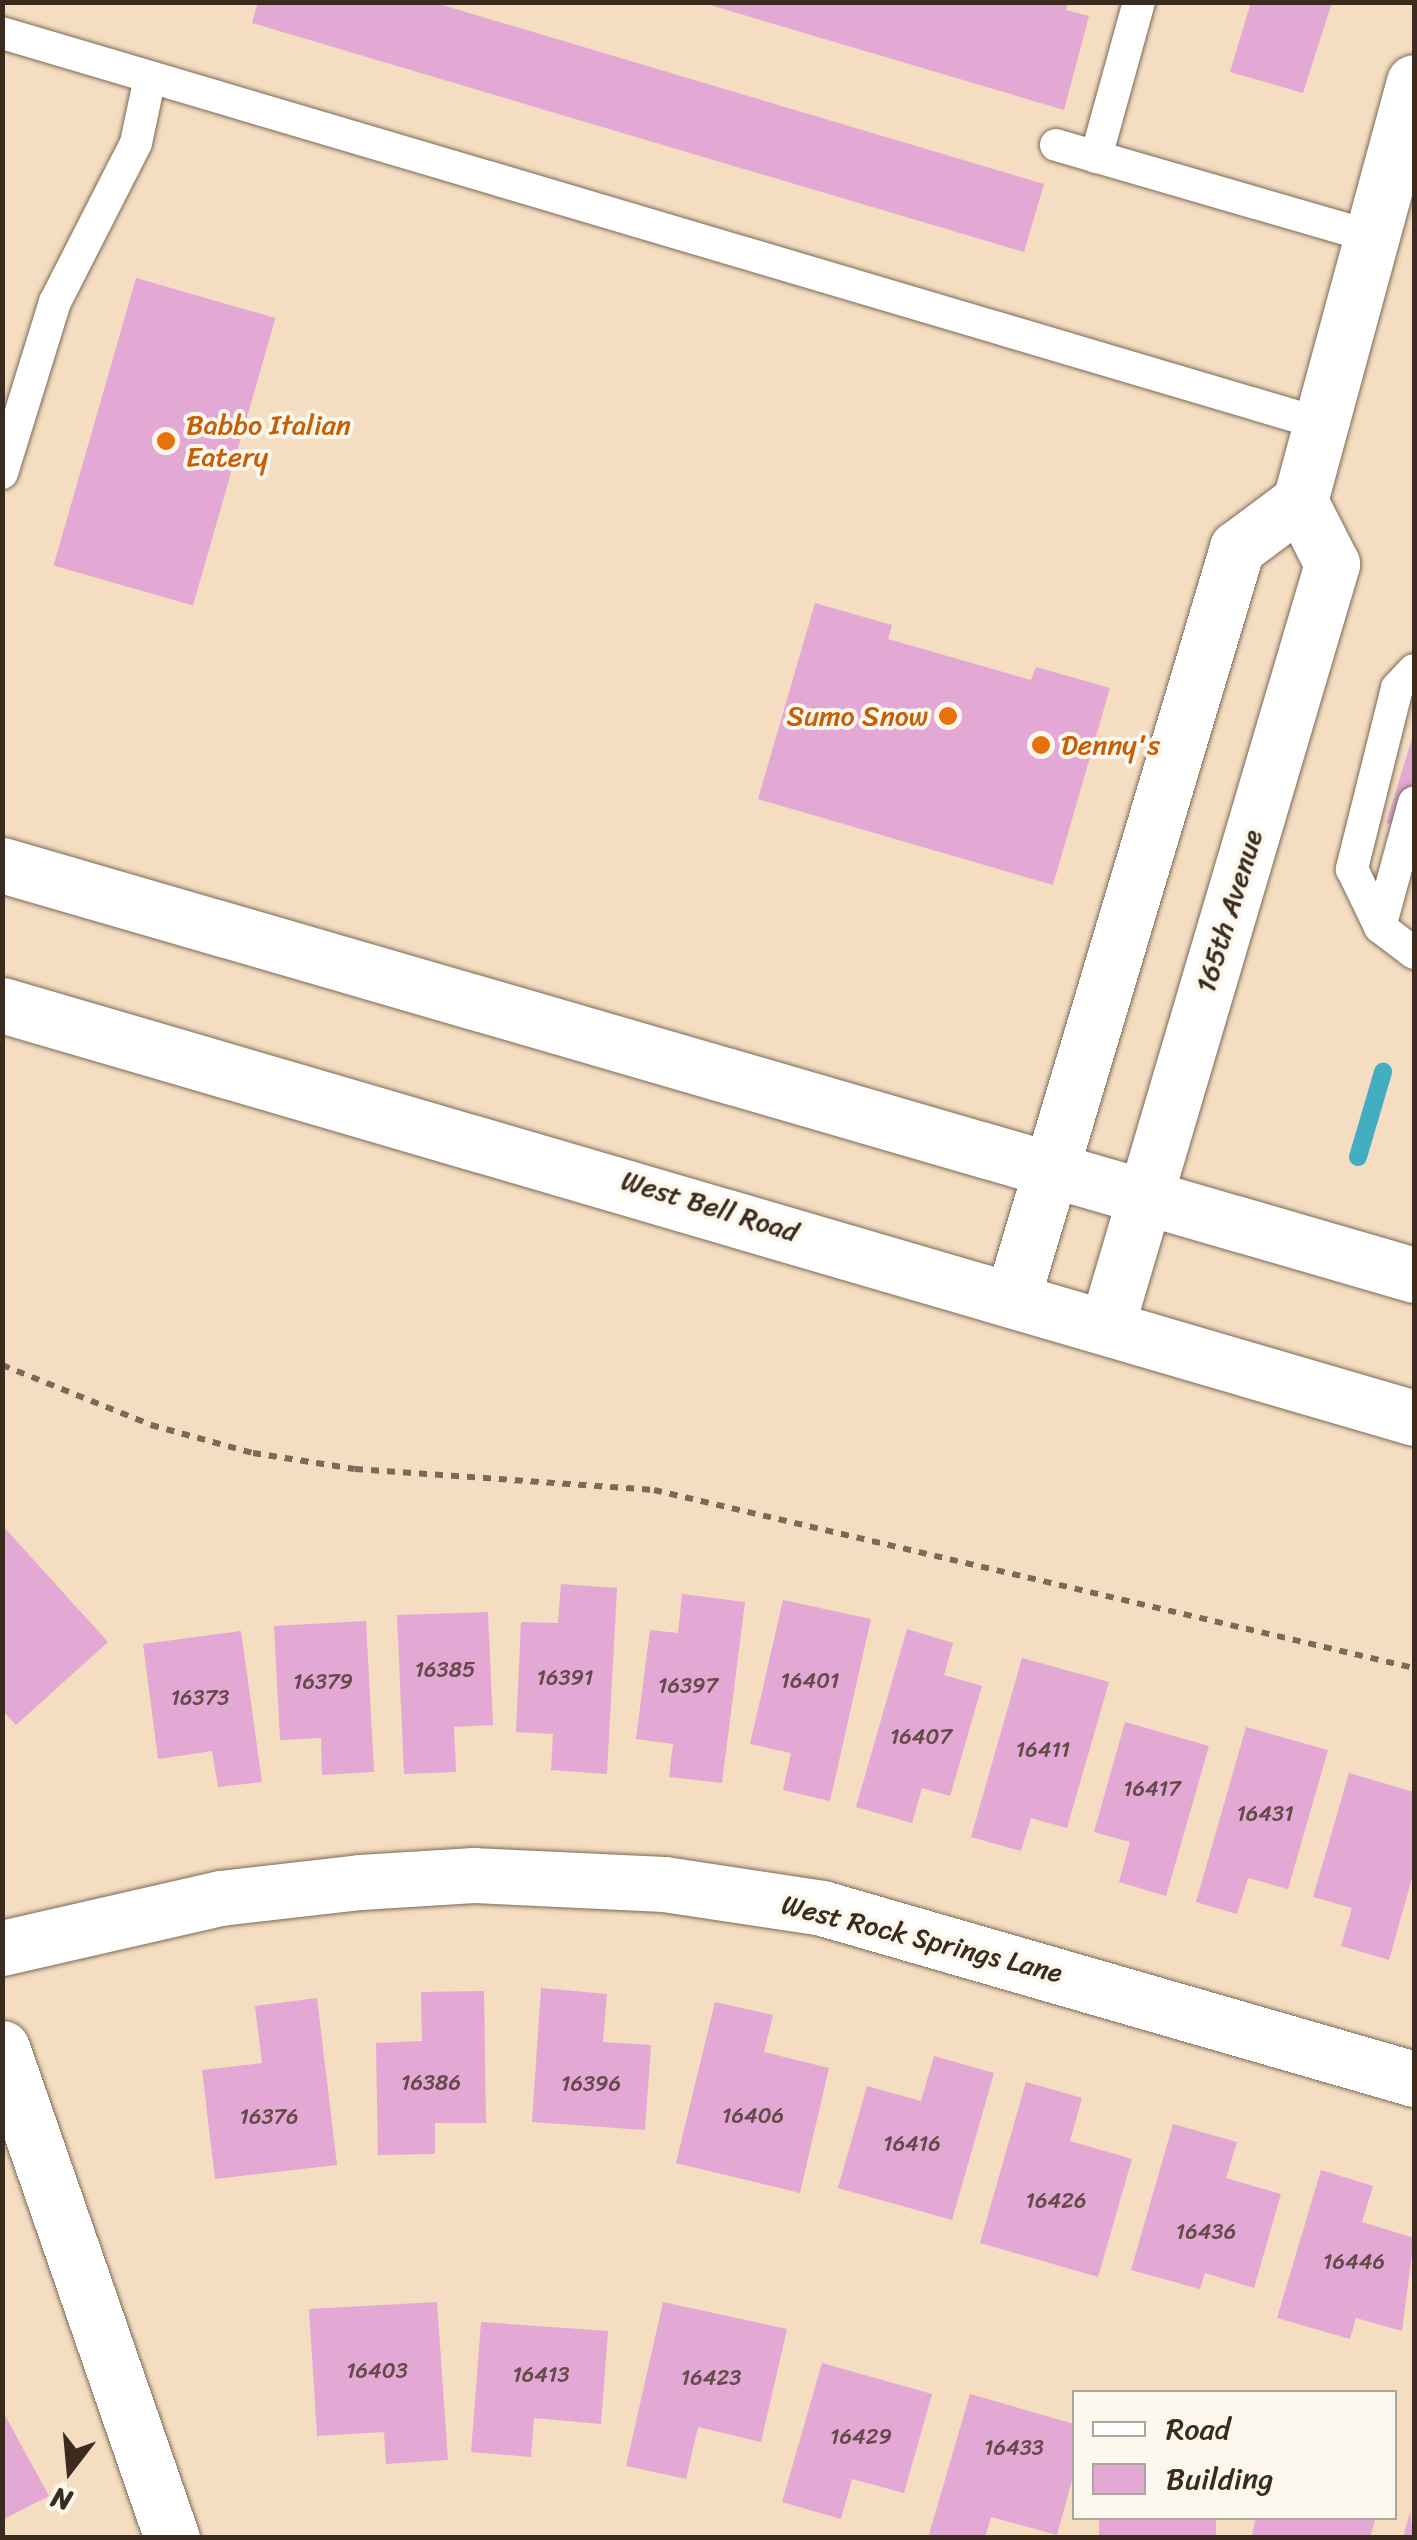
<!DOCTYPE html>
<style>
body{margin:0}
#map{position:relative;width:1417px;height:2540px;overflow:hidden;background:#f4ddc1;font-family:Sriracha,sans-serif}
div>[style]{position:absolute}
.stream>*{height:18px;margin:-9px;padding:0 9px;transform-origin:9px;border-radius:9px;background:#43aec1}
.building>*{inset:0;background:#e3a8d3;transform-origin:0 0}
.path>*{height:6px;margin-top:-3px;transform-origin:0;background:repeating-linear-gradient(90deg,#7c6957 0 8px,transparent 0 16px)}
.roads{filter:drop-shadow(0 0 2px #7c6957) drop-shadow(0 0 2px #7c6957)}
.lane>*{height:32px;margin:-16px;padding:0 16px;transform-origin:16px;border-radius:16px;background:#fff}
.street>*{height:55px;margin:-27.5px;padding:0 27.5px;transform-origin:27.5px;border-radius:27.5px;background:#fff}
.primary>*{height:55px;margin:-27.5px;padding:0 27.5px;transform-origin:27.5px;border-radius:27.5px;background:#fff}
.dots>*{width:28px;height:28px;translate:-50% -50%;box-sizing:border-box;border:5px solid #fbf7ec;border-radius:50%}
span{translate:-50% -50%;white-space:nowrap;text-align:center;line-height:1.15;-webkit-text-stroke:8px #fbf7ec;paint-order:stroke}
.number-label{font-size:22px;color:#654a4b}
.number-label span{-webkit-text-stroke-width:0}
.food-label{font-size:28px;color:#c56008}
.left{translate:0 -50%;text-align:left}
.right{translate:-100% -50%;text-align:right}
.street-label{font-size:28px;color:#3b2a1e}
.frame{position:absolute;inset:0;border:5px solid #3b2a1e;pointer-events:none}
.legend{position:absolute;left:1072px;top:2390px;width:325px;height:130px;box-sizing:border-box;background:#fbf7ec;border:2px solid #aea59a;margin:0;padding:12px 18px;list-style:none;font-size:30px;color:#3b2a1e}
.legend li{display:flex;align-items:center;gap:20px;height:50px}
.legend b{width:50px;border:2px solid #aea59a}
.north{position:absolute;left:20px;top:2420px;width:100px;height:100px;-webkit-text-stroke:8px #fbf7ec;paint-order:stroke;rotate:196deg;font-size:28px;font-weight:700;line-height:40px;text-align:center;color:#3b2a1e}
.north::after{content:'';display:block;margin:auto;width:35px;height:45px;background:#3b2a1e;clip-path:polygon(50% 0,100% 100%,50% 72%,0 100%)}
</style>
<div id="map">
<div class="stream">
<i style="left:1358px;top:1157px;width:89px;rotate:-73.6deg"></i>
</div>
<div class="building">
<i style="clip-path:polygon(258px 2px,432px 2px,1044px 184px,1024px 252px,252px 23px)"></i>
<i style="clip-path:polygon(700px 2px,1068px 2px,1066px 10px,1089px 16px,1064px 110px)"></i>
<i style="clip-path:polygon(1251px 2px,1332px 2px,1303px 93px,1230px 72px)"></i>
<i style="left:136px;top:278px;width:145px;height:299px;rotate:16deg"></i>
<i style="clip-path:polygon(815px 603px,892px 625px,888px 639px,1031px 680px,1036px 667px,1110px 688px,1053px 885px,758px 799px)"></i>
<i style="clip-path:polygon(1414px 732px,1414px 831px,1386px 823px)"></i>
<i style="clip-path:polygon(2px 1525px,108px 1642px,16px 1725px,2px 1710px)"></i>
<i style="clip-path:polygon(561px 1584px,617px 1588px,607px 1774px,551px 1770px,553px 1734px,516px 1732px,521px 1622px,558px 1623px)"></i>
<i style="clip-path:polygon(682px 1594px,745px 1602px,722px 1783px,669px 1777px,673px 1744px,636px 1739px,650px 1630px,678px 1633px)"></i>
<i style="clip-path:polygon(783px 1600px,871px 1619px,830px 1801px,783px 1790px,791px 1753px,750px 1744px)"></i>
<i style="clip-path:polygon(488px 1612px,493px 1725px,454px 1727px,456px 1772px,404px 1774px,397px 1615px)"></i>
<i style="clip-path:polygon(366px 1621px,374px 1772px,322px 1775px,321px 1738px,280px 1740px,274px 1626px)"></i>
<i style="clip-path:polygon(907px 1629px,953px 1643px,944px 1675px,982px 1686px,950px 1796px,922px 1788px,912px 1823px,856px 1807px)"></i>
<i style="clip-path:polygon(241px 1631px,262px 1782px,218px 1787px,212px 1751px,158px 1759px,143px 1644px)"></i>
<i style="clip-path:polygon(1022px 1658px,1109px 1682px,1067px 1828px,1031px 1818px,1021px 1851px,971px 1837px)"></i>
<i style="clip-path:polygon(1125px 1722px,1209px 1746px,1166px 1896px,1119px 1882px,1130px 1842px,1094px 1832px)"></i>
<i style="clip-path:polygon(1246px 1727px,1328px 1750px,1288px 1889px,1248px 1878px,1237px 1914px,1196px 1902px)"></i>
<i style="clip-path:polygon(1349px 1773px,1414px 1792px,1414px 1871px,1389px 1960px,1341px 1946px,1352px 1908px,1313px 1897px)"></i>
<i style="clip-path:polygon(541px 1988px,607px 1994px,603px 2042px,651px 2045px,645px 2130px,532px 2122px)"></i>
<i style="clip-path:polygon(484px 1991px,486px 2123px,435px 2123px,435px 2154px,378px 2155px,376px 2043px,422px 2041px,421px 1992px)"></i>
<i style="clip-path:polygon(317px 1998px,337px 2165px,215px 2179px,202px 2070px,262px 2063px,255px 2006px)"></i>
<i style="clip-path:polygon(715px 2002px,773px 2015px,764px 2052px,829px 2068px,800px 2193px,676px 2163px)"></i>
<i style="clip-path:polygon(934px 2056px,994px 2073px,952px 2220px,838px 2188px,867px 2086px,921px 2101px)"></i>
<i style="clip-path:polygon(1026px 2082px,1082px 2098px,1070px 2141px,1132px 2159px,1098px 2277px,980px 2243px)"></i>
<i style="clip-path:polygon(1173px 2124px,1237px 2142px,1226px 2178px,1281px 2194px,1254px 2288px,1205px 2273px,1200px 2289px,1131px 2270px)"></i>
<i style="clip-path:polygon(1321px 2170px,1373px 2186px,1362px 2222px,1414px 2238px,1402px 2331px,1356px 2318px,1350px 2339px,1277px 2318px)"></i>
<i style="clip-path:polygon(437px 2302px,448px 2460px,386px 2464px,384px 2432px,317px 2436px,309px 2309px)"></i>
<i style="clip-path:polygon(663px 2302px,787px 2329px,761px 2442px,698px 2427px,686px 2479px,626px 2466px)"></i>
<i style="clip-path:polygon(481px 2322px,608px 2331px,601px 2424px,534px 2418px,531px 2457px,471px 2452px)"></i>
<i style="clip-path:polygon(822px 2363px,932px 2394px,904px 2493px,852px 2479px,841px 2519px,782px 2502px)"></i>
<i style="clip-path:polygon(970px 2394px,1074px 2424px,1074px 2473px,1057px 2535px,991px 2517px,985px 2538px,928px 2538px)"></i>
<i style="clip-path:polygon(2px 2410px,49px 2496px,2px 2520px)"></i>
<i style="clip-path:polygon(1410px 2512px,1414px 2538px,1403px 2538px)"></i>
<i style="left:1099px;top:2518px;width:117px;height:21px"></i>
<i style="clip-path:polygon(1256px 2518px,1365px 2518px,1375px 2520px,1370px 2538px,1251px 2538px)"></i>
</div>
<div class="path">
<i style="left:2px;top:1365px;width:161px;rotate:21.9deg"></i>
<i style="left:151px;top:1425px;width:106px;rotate:15.4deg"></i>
<i style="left:253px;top:1453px;width:103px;rotate:8.9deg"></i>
<i style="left:355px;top:1469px;width:300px;rotate:4deg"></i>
<i style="left:654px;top:1490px;width:781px;rotate:13.18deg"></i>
</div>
<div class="roads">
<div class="lane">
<i style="left:2px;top:33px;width:1377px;rotate:16.5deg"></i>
<i style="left:1056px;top:145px;width:326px;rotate:16.2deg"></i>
<i style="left:1096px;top:157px;width:161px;rotate:-74.5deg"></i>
<i style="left:2px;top:473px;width:179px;rotate:-72.8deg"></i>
<i style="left:55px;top:302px;width:178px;rotate:-63deg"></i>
<i style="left:136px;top:143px;width:67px;rotate:-78deg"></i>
<i style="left:1414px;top:670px;width:25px;rotate:133deg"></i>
<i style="left:1397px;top:688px;width:187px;rotate:104deg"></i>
<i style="left:1352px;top:869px;width:64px;rotate:64.2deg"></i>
<i style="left:1380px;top:927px;width:43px;rotate:37.4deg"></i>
<i style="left:1380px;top:927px;width:129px;rotate:-74.7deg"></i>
</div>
<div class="street">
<i style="left:1013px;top:1296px;width:781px;rotate:-73.33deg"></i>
<i style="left:1237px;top:548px;width:79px;rotate:-36.7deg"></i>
<i style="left:1300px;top:501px;width:434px;rotate:-74.8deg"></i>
<i style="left:1107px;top:1325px;width:794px;rotate:-73.53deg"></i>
<i style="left:1332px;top:564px;width:71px;rotate:-116.9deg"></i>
<i style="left:2px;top:1948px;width:224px;rotate:-12.9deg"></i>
<i style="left:220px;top:1898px;width:141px;rotate:-6.5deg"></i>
<i style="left:360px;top:1882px;width:114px;rotate:-3.5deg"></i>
<i style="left:474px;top:1875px;width:190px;rotate:2.7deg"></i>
<i style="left:664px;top:1884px;width:160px;rotate:8.6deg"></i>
<i style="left:822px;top:1908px;width:616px;rotate:16.11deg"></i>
<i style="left:2px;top:2048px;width:519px;rotate:70.87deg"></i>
</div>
<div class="primary">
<i style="left:2px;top:865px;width:1470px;rotate:16.19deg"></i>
<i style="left:2px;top:1005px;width:1471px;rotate:16.3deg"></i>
</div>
</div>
<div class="dots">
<i style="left:166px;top:441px;background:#e8710a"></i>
<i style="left:948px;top:716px;background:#e8710a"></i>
<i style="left:1041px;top:745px;background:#e8710a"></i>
</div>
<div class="number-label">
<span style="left:445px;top:1670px">16385</span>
<span style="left:565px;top:1678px">16391</span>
<span style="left:810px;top:1681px">16401</span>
<span style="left:323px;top:1682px">16379</span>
<span style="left:688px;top:1686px">16397</span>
<span style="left:200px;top:1698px">16373</span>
<span style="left:921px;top:1737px">16407</span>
<span style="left:1043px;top:1750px">16411</span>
<span style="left:1152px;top:1789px">16417</span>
<span style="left:1265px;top:1814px">16431</span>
<span style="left:431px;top:2083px">16386</span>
<span style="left:591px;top:2084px">16396</span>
<span style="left:753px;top:2116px">16406</span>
<span style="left:269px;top:2117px">16376</span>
<span style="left:912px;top:2144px">16416</span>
<span style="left:1056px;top:2201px">16426</span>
<span style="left:1206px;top:2232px">16436</span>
<span style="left:1354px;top:2262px">16446</span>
<span style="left:377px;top:2371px">16403</span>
<span style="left:541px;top:2375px">16413</span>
<span style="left:711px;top:2378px">16423</span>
<span style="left:861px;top:2437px">16429</span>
<span style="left:1014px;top:2448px">16433</span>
</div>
<div class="food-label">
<span class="left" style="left:186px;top:441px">Babbo Italian<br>Eatery</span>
<span class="right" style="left:928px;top:716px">Sumo Snow</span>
<span class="left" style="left:1061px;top:745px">Denny's</span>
</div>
<div class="street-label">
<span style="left:1229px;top:911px;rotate:-73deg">165th Avenue</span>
<span style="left:710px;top:1206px;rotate:17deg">West Bell Road</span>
<span style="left:922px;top:1939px;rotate:14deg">West Rock Springs Lane</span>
</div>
<div class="frame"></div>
<ul class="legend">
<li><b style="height:12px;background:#fff"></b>Road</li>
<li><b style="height:28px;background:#e3a8d3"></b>Building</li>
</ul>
<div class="north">N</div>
</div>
